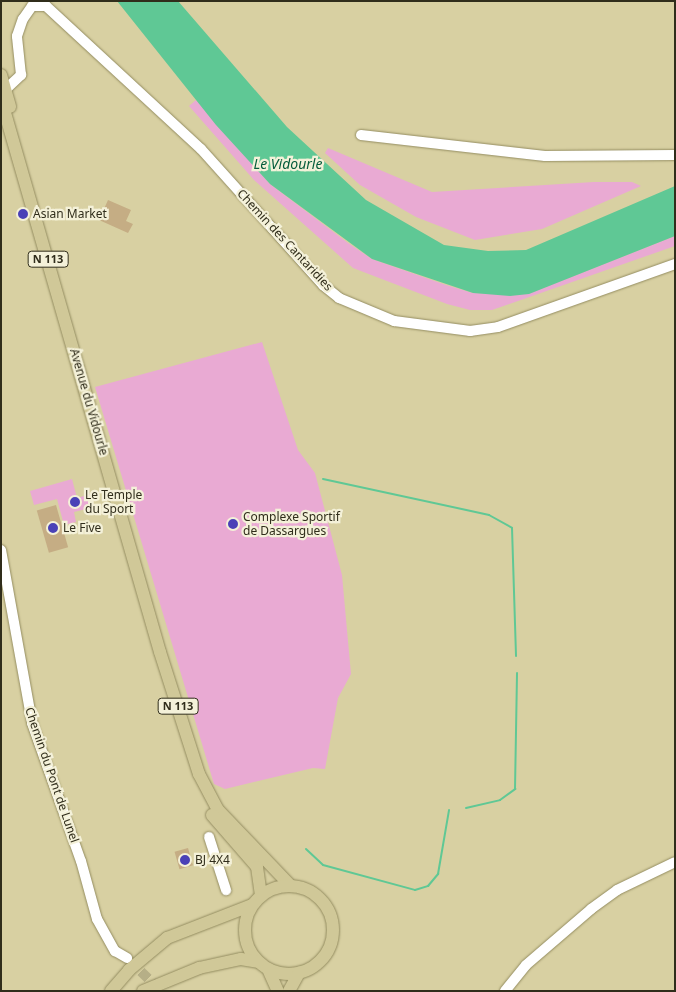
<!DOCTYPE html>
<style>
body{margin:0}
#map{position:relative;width:676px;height:992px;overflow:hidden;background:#d8d0a2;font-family:"Noto Sans",sans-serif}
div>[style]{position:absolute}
.green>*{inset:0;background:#e9aad3}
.water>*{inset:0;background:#5fc895}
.stream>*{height:2px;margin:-1px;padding:0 1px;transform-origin:1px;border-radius:1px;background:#5fc895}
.building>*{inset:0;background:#c5ad84;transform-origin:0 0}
.minor-tunnel>*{height:10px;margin-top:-5px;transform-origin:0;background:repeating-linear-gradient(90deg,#b6af87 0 10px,transparent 0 15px)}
.roads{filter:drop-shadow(0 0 1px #948d61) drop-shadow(0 0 1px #948d61)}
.minor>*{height:10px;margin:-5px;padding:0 5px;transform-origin:5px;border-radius:5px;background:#fff}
.major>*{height:12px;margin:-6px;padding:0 6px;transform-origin:6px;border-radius:6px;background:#d0c898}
.major>.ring{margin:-6px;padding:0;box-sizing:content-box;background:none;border:12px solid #d0c898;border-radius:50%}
.dots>*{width:14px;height:14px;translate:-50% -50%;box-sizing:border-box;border:2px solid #f4f1d9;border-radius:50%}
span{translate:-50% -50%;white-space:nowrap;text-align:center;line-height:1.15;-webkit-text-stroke:4.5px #f4f1d9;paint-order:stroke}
.shield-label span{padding:1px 4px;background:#f4f1d9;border:1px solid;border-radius:4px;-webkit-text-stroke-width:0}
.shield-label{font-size:11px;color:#302d1b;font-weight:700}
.poi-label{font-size:12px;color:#302d1b}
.left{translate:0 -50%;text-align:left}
.street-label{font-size:12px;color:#302d1b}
.water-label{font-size:14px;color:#055c3b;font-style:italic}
.frame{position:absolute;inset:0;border:2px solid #302d1b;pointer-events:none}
</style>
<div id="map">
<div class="green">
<i style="clip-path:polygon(196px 100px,270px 184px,348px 243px,372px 259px,446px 285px,473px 293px,528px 294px,675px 236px,675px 246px,492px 310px,470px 310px,447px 304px,353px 268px,254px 180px,189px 106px)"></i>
<i style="clip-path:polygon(328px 148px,432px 192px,594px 182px,632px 182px,641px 186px,542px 229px,475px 240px,416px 217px,360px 185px,325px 153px)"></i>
<i style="clip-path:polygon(262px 342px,298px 450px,315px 473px,342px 575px,351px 674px,338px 698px,325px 769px,313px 768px,225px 789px,214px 784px,95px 387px)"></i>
<i style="clip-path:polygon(72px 479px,77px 498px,91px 494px,94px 507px,74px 512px,76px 522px,64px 525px,57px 499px,34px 505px,30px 491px)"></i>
</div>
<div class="water">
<i style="clip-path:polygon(117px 1px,178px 1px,287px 127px,366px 200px,444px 245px,488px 251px,526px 250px,675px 186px,675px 236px,529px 294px,510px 296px,473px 293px,372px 259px,270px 184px,216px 125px)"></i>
</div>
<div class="stream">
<i style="left:323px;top:479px;width:170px;rotate:12.2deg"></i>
<i style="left:489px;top:515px;width:26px;rotate:29deg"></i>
<i style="left:512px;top:528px;width:128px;rotate:88.2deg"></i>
<i style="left:466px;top:808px;width:35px;rotate:-13deg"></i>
<i style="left:500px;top:800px;width:19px;rotate:-36deg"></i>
<i style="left:515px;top:789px;width:116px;rotate:-89deg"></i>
<i style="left:306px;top:849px;width:23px;rotate:43deg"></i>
<i style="left:323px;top:865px;width:95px;rotate:15.2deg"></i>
<i style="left:415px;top:890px;width:14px;rotate:-17deg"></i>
<i style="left:428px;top:886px;width:16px;rotate:-50deg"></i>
<i style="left:438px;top:874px;width:65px;rotate:-80.2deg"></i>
</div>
<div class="building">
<i style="clip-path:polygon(108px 200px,131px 210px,126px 221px,133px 224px,128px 233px,99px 220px)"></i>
<i style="left:56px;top:505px;width:44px;height:20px;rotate:74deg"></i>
<i style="left:188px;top:848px;width:18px;height:14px;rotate:74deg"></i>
</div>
<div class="minor-tunnel">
<i style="left:130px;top:961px;width:42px;rotate:44deg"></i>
</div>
<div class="roads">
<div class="minor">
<i style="left:6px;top:89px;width:21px;rotate:-43deg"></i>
<i style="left:21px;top:75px;width:39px;rotate:-96deg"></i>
<i style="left:17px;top:36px;width:18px;rotate:-71deg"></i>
<i style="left:23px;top:19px;width:16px;rotate:-55deg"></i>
<i style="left:32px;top:6px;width:14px"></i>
<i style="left:46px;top:6px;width:211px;rotate:42.7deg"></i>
<i style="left:201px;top:149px;width:183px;rotate:48.1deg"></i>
<i style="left:323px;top:285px;width:21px;rotate:39deg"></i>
<i style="left:339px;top:298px;width:60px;rotate:22.7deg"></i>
<i style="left:394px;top:321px;width:77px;rotate:7.5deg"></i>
<i style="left:470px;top:331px;width:28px;rotate:-8deg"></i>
<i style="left:498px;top:327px;width:188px;rotate:-19.6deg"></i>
<i style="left:361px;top:135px;width:185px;rotate:6.5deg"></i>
<i style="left:545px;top:156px;width:130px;rotate:-0.4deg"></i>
<i style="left:1px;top:550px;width:176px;rotate:79.8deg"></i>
<i style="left:32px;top:723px;width:146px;rotate:70.5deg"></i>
<i style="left:81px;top:861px;width:60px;rotate:74.6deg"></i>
<i style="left:97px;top:919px;width:37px;rotate:61deg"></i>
<i style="left:115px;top:951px;width:14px;rotate:30deg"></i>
<i style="left:209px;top:837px;width:56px;rotate:72.2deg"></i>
<i style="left:505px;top:991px;width:33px;rotate:-51deg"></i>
<i style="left:526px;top:965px;width:86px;rotate:-40.7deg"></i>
<i style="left:591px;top:909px;width:32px;rotate:-36deg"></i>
<i style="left:617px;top:890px;width:64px;rotate:-25.8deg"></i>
</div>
<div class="major">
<i style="left:1px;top:75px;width:33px;rotate:74deg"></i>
<i style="left:1px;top:99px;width:575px;rotate:73.96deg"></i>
<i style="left:160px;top:652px;width:128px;rotate:72.3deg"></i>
<i style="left:199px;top:774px;width:41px;rotate:62.2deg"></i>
<i style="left:218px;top:810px;width:104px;rotate:46.2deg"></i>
<i style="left:212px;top:815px;width:69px;rotate:49.1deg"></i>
<i style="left:257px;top:867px;width:28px;rotate:82deg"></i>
<i class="ring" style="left:245px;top:886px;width:76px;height:76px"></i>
<i style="left:268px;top:969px;width:24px;rotate:66deg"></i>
<i style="left:111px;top:991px;width:28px;rotate:-49deg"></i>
<i style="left:129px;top:970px;width:50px;rotate:-40.1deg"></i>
<i style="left:167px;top:938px;width:91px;rotate:-21.2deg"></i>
<i style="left:143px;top:991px;width:61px;rotate:-22.3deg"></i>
<i style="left:199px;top:968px;width:43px;rotate:-12.1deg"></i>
<i style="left:241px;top:959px;width:17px;rotate:10deg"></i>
<i style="left:289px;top:991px;width:21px;rotate:-61deg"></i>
</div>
</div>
<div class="dots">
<i style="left:23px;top:214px;background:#4a41b7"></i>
<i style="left:75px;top:502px;background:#4a41b7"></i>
<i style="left:233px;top:524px;background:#4a41b7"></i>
<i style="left:53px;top:528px;background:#4a41b7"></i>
<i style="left:185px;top:860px;background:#4a41b7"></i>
</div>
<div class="shield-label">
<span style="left:48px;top:259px">N 113</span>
<span style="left:178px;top:706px">N 113</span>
</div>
<div class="poi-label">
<span class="left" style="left:33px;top:214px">Asian Market</span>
<span class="left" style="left:85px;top:502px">Le Temple<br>du Sport</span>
<span class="left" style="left:243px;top:524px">Complexe Sportif<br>de Dassargues</span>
<span class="left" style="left:63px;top:528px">Le Five</span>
<span class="left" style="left:195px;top:860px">BJ 4X4</span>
</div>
<div class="street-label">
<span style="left:285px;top:240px;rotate:47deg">Chemin des Cantaridies</span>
<span style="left:89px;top:402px;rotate:74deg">Avenue du Vidourle</span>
<span style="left:52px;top:775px;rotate:71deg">Chemin du Pont de Lunel</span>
</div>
<div class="water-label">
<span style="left:288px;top:164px">Le Vidourle</span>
</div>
<div class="frame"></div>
</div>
